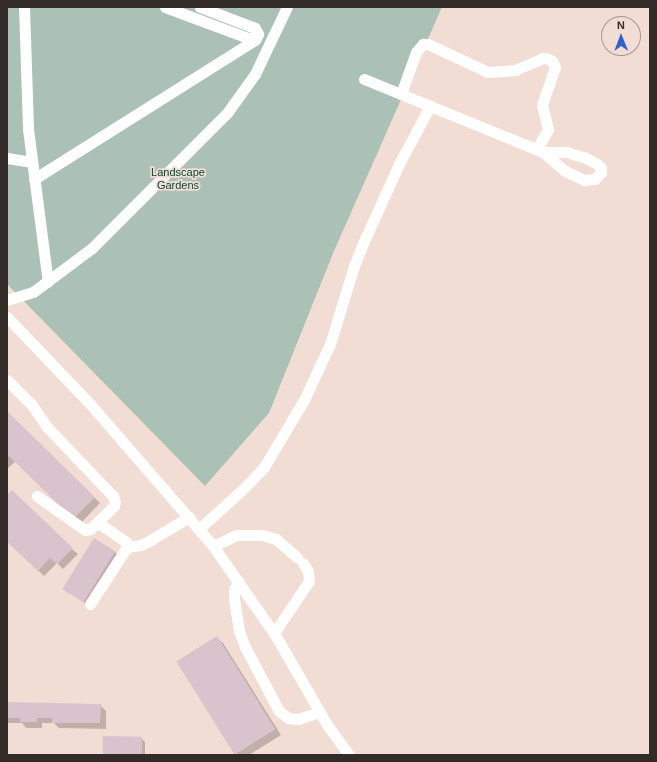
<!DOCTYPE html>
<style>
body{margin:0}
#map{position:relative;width:657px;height:762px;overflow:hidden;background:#f2ddd4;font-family:Arial,sans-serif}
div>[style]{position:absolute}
.green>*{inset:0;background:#abc1b6}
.shadow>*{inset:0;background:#0003}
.building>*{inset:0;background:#d9c4cd;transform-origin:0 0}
.minor>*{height:11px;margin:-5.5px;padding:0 5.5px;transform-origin:5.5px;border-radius:5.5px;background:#fff}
span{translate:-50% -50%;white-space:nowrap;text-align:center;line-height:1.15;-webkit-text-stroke:3.5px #f2ddd4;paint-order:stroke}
.park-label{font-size:11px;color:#034932}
.frame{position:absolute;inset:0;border:8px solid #332b28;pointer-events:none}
.north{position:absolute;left:601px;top:16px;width:40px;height:40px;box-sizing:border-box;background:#f2ddd4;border:1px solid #a6968f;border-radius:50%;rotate:359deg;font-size:11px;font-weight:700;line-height:16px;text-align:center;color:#332b28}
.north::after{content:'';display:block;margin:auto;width:14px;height:18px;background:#335fcf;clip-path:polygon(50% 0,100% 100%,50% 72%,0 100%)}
</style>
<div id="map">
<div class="green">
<i style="clip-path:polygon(7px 7px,442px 7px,334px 251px,269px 413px,205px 486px,7px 284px)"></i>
</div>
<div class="shadow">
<i style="clip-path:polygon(7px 412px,100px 503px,80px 524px,16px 461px,7px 469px)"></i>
<i style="clip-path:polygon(7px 496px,78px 554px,63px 569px,57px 563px,44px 576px,7px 541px)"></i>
<i style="clip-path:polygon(114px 551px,120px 557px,89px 606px,64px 588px)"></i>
<i style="clip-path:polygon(217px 638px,223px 643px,281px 735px,249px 755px,237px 754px)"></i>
<i style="clip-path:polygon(7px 703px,100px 705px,106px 711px,106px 729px,59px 728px,54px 723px,42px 723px,42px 728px,26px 728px,22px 723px,7px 723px)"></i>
<i style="clip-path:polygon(141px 738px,145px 742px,145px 755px,103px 755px)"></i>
</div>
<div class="building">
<i style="clip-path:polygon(7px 411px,95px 497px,73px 519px,9px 456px,7px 458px)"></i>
<i style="clip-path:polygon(12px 490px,73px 548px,57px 564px,50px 558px,38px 571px,7px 542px,7px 495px)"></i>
<i style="left:94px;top:538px;width:25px;height:60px;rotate:32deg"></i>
<i style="left:217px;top:636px;width:110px;height:48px;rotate:58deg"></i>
<i style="clip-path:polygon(7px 702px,101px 704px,100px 723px,52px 723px,52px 718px,37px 718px,37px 722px,20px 722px,20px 718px,7px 718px)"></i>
<i style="left:103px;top:736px;width:39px;height:19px;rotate:1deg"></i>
</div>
<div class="minor">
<i style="left:24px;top:7px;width:122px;rotate:88.1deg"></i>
<i style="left:28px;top:129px;width:154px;rotate:82.6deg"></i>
<i style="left:165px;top:7px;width:89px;rotate:20.5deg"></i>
<i style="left:248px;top:38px;width:7px"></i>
<i style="left:364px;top:79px;width:193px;rotate:22.2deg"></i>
<i style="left:543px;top:152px;width:29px;rotate:41deg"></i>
<i style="left:565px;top:171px;width:21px;rotate:25deg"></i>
<i style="left:584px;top:180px;width:11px;rotate:-5deg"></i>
<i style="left:595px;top:179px;width:9px;rotate:-49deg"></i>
<i style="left:601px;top:172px;width:4px;rotate:-90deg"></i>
<i style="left:601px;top:168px;width:6px;rotate:-135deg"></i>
<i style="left:597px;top:164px;width:13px;rotate:-151deg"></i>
<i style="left:586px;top:158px;width:21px;rotate:-163deg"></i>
<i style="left:566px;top:152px;width:23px;rotate:180deg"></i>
<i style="left:401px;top:94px;width:45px;rotate:-70.3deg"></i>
<i style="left:416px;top:52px;width:11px;rotate:-49deg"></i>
<i style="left:423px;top:44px;width:5px"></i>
<i style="left:428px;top:44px;width:66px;rotate:25deg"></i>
<i style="left:488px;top:72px;width:27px;rotate:-4deg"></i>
<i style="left:515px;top:70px;width:30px;rotate:-23deg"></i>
<i style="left:543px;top:58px;width:6px;rotate:9deg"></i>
<i style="left:549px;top:59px;width:4px;rotate:34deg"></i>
<i style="left:552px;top:61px;width:7px;rotate:63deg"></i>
<i style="left:555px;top:67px;width:40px;rotate:108.9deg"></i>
<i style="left:542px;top:105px;width:25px;rotate:76deg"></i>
<i style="left:548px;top:129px;width:23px;rotate:119deg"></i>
<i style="left:7px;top:158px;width:24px;rotate:9deg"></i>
<i style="left:34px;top:179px;width:261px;rotate:-32.2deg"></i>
<i style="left:255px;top:40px;width:7px;rotate:-63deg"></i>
<i style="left:258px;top:34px;width:7px;rotate:-117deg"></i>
<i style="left:255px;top:28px;width:59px;rotate:-159.1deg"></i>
<i style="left:7px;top:300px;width:27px;rotate:-17deg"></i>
<i style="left:33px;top:292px;width:74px;rotate:-36.7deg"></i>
<i style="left:92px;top:248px;width:191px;rotate:-45deg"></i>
<i style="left:227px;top:113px;width:48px;rotate:-54.3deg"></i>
<i style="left:255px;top:74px;width:74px;rotate:-64.5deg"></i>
<i style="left:7px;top:317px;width:122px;rotate:46.3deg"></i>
<i style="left:91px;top:405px;width:186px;rotate:49.1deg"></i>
<i style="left:213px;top:546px;width:106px;rotate:55deg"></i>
<i style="left:274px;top:633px;width:108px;rotate:59.9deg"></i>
<i style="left:328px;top:726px;width:36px;rotate:54deg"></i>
<i style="left:7px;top:380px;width:35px;rotate:45deg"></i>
<i style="left:32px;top:405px;width:25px;rotate:56deg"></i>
<i style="left:46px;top:426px;width:97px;rotate:46.3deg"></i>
<i style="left:113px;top:496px;width:6px;rotate:72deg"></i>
<i style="left:115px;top:502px;width:4px;rotate:104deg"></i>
<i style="left:114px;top:506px;width:33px;rotate:136deg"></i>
<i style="left:90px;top:529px;width:5px;rotate:169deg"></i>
<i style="left:85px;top:530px;width:59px;rotate:-144.7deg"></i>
<i style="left:199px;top:529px;width:62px;rotate:-42.4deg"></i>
<i style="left:245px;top:487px;width:28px;rotate:-46deg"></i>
<i style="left:264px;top:467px;width:78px;rotate:-59.2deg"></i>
<i style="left:304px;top:400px;width:62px;rotate:-65.1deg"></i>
<i style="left:330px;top:344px;width:82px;rotate:-72.9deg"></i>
<i style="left:354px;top:266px;width:29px;rotate:-68deg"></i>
<i style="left:365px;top:239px;width:85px;rotate:-65.6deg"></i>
<i style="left:400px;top:162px;width:64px;rotate:-61.8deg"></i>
<i style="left:213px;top:546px;width:26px;rotate:-25deg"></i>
<i style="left:237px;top:535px;width:25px"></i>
<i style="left:262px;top:535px;width:15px;rotate:16deg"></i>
<i style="left:276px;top:539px;width:28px;rotate:41deg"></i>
<i style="left:127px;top:547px;width:14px;rotate:-8deg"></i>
<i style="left:141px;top:545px;width:9px;rotate:-27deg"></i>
<i style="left:149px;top:541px;width:47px;rotate:-31deg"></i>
<i style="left:238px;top:581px;width:10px;rotate:114deg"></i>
<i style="left:234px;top:590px;width:9px;rotate:90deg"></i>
<i style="left:234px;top:599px;width:32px;rotate:81deg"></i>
<i style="left:239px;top:631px;width:17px;rotate:69deg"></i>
<i style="left:245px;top:647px;width:72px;rotate:62deg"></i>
<i style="left:279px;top:711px;width:11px;rotate:38deg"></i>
<i style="left:288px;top:718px;width:10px;rotate:6deg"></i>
<i style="left:298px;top:719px;width:23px;rotate:-18deg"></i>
<i style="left:90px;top:604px;width:68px;rotate:-57deg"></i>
<i style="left:127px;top:547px;width:5px;rotate:-101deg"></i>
<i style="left:126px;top:542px;width:35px;rotate:-145deg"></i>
<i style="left:274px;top:633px;width:63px;rotate:-56.1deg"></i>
<i style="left:309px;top:581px;width:10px;rotate:-96deg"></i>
<i style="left:308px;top:571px;width:9px;rotate:-122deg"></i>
</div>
<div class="park-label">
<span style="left:178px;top:179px">Landscape<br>Gardens</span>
</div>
<div class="frame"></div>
<div class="north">N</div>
</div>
